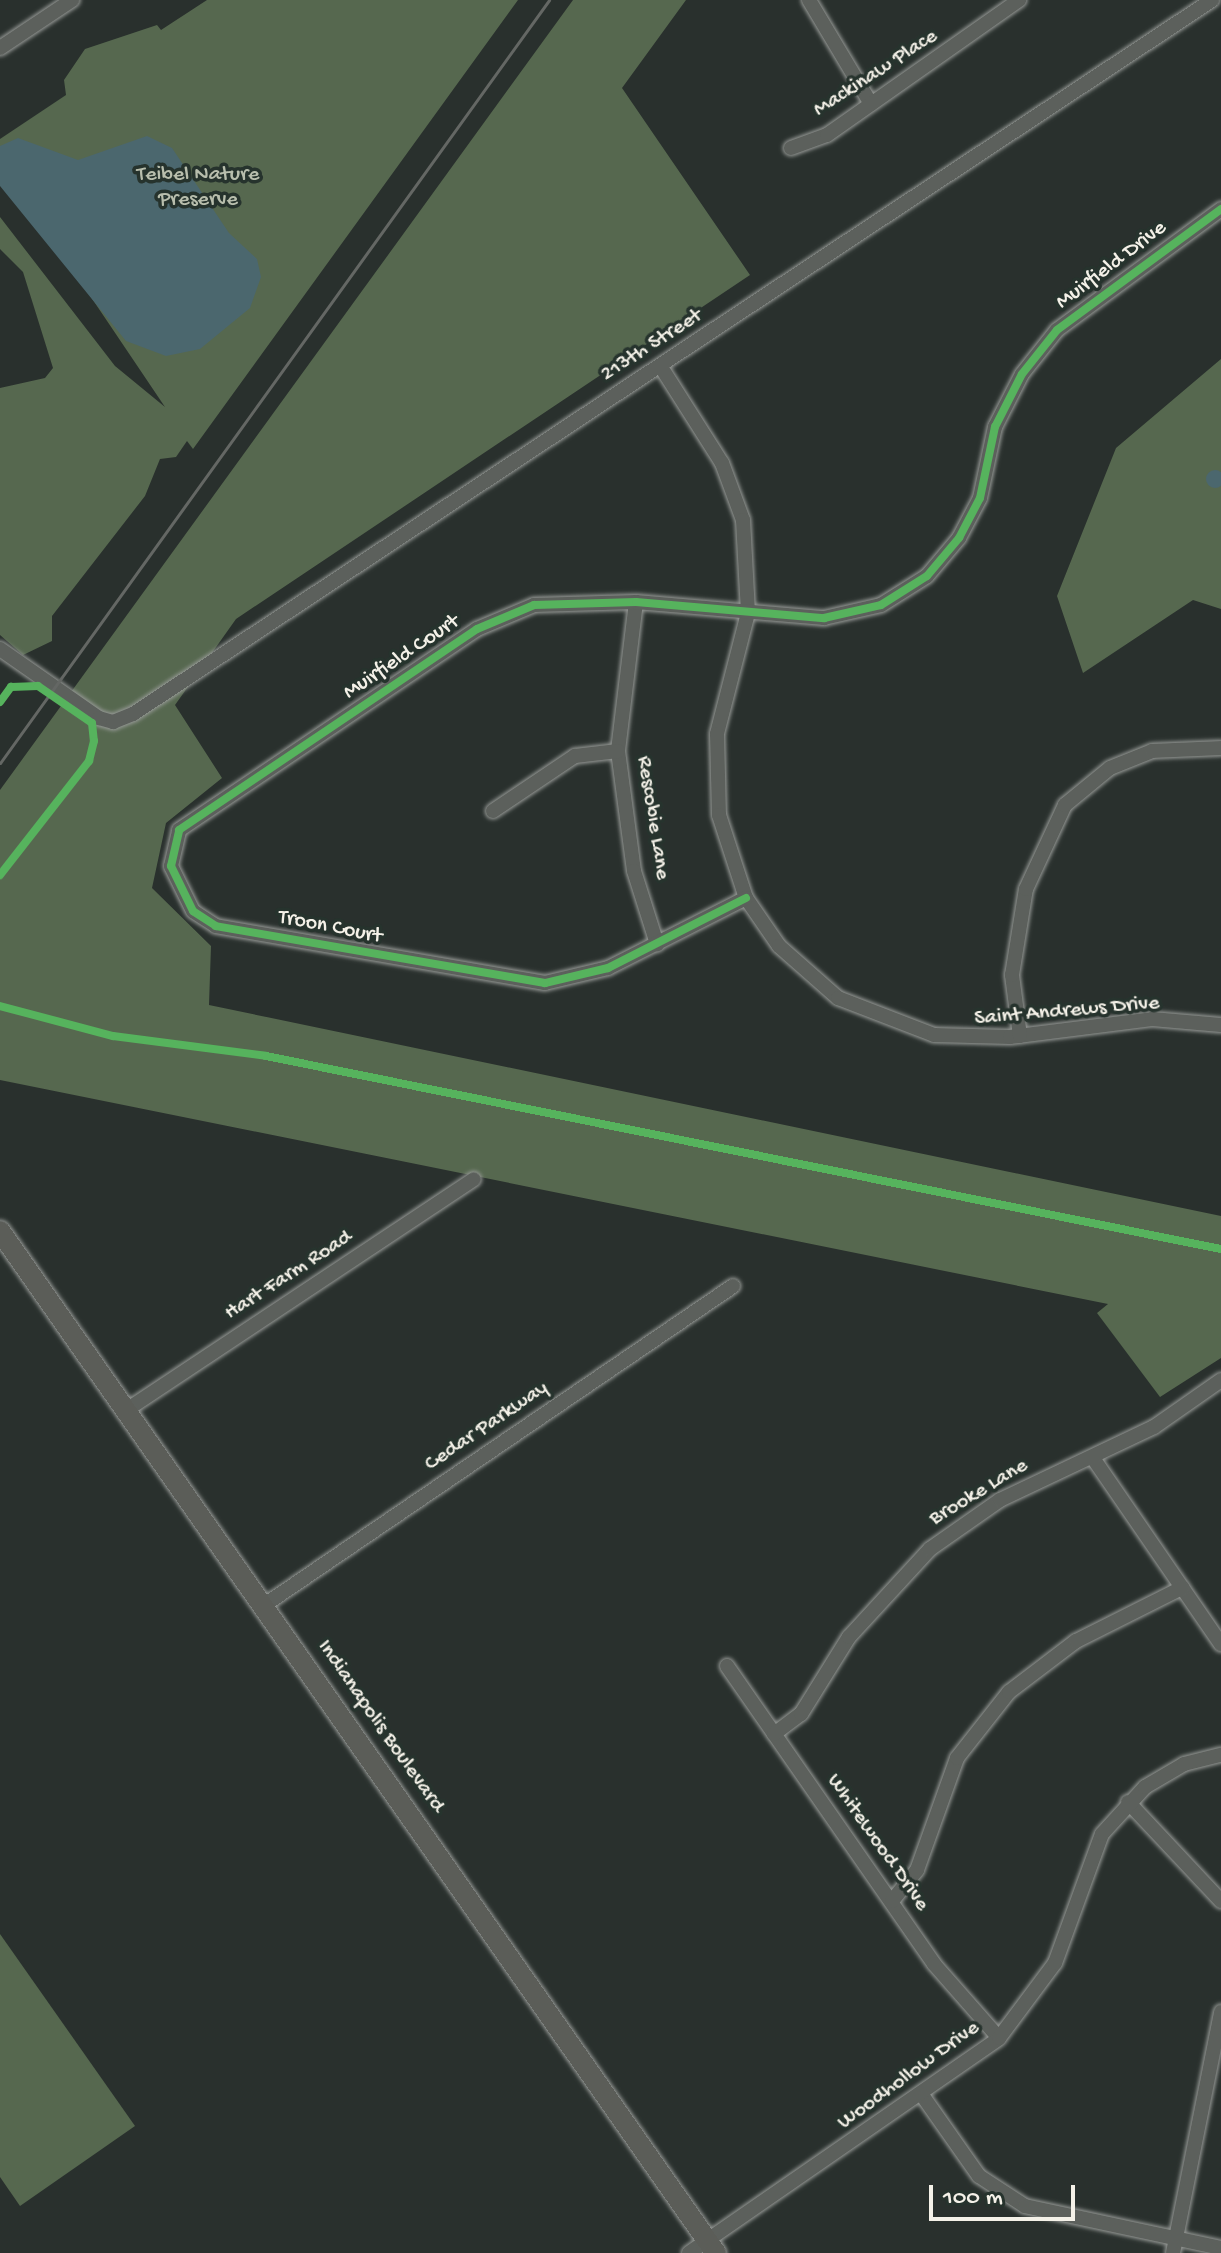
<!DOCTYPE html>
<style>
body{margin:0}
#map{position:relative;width:1221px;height:2253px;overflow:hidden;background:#29302d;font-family:"Gochi Hand",sans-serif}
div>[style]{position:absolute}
.green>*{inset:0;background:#56684f}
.water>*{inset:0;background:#4b676e}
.round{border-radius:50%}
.roads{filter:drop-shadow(0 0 2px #969996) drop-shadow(0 0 2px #969996)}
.minor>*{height:14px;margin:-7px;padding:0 7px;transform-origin:7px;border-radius:7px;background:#5c605c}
.highway>*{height:20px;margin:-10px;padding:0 10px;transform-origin:10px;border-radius:10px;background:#5b5d58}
.rail>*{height:3px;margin:-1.5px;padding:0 1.5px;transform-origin:1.5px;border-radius:1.5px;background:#646764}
.cycleway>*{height:8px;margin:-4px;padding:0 4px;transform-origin:4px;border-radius:4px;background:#56b35d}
span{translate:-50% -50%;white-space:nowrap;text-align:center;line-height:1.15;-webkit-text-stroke:7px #26332d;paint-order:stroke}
.street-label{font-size:22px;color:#f4f1e8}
.park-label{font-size:22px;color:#b8bead}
.scale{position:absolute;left:929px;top:2185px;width:146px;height:36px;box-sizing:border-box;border:4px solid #f4f1e8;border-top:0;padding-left:10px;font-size:24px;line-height:28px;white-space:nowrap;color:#f4f1e8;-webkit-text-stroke:6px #26332d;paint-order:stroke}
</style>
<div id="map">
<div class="green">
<i style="clip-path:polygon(207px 0,518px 0,193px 449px,187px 441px,176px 457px,160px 459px,145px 496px,52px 616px,52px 641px,23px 655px,0 635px,0 388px,45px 378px,53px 368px,23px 272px,0 249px,0 217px,115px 366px,165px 407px,0 162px,0 139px,66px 95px,64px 80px,85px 49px,157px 25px,161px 30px)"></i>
<i style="clip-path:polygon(573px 0,686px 0,622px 88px,750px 275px,236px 619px,175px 705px,222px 778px,166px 823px,152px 888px,211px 946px,209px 1005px,1221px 1216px,1221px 1358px,1160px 1397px,1097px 1313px,1108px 1304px,0 1080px,0 790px)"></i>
<i style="clip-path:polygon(1221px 359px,1221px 609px,1193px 600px,1083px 673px,1057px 596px,1116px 448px)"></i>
<i style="clip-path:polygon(0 1934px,135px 2126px,20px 2206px,0 2177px)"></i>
</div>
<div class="water">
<i style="clip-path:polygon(147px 136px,172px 148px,229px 233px,257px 259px,261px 277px,250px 308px,200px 349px,166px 356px,126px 341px,0 186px,0 146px,18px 138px,78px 160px)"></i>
<i class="round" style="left:1206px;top:470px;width:18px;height:18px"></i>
</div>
<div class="roads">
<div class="minor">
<i style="left:809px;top:0;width:121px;rotate:59.2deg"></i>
<i style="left:0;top:48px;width:87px;rotate:-33.7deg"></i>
<i style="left:791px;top:148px;width:38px;rotate:-20deg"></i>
<i style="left:827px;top:135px;width:235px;rotate:-35.1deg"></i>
<i style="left:661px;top:367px;width:114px;rotate:57.6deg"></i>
<i style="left:722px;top:463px;width:61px;rotate:69.8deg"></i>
<i style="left:743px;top:520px;width:93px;rotate:86.9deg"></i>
<i style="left:748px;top:613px;width:125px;rotate:104.4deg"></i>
<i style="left:717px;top:734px;width:81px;rotate:88.6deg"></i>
<i style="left:719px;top:815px;width:87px;rotate:72deg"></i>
<i style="left:746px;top:898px;width:58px;rotate:55.5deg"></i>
<i style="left:779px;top:946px;width:79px;rotate:41.4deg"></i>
<i style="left:838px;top:998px;width:103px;rotate:21.1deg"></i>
<i style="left:934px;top:1035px;width:76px;rotate:1.5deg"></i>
<i style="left:1010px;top:1037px;width:143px;rotate:-7.2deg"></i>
<i style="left:1152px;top:1019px;width:69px;rotate:5deg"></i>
<i style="left:636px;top:602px;width:150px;rotate:96.9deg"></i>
<i style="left:618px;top:751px;width:121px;rotate:82.4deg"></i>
<i style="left:634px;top:871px;width:77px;rotate:72.5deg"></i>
<i style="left:0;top:649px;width:121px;rotate:34.9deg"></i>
<i style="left:99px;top:718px;width:15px;rotate:16deg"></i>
<i style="left:113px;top:722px;width:22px;rotate:-22deg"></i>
<i style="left:133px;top:714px;width:1294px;rotate:-33.49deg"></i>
<i style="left:493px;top:811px;width:99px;rotate:-33.9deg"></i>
<i style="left:575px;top:756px;width:43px;rotate:-6.6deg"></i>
<i style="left:746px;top:898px;width:155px;rotate:153.1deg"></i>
<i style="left:608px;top:968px;width:65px;rotate:166.6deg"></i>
<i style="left:545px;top:983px;width:334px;rotate:-170.2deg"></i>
<i style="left:216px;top:926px;width:27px;rotate:-147deg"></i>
<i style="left:193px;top:911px;width:50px;rotate:-116.1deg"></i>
<i style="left:171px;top:866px;width:37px;rotate:-77deg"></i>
<i style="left:179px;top:830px;width:359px;rotate:-34deg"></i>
<i style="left:477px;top:629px;width:62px;rotate:-22.8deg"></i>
<i style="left:534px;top:605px;width:102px;rotate:-1.7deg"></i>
<i style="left:636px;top:602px;width:189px;rotate:4.9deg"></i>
<i style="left:824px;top:618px;width:58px;rotate:-12.8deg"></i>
<i style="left:881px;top:605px;width:54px;rotate:-32.2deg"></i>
<i style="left:927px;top:576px;width:50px;rotate:-49.9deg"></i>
<i style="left:959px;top:538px;width:45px;rotate:-62.3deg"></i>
<i style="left:980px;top:498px;width:73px;rotate:-78.1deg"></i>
<i style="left:995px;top:427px;width:59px;rotate:-63deg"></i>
<i style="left:1022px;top:374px;width:56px;rotate:-51.5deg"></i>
<i style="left:1057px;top:330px;width:204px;rotate:-36.4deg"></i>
<i style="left:1020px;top:1036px;width:62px;rotate:-97.5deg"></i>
<i style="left:1012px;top:975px;width:87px;rotate:-80.8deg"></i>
<i style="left:1026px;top:889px;width:93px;rotate:-65.1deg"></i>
<i style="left:1065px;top:805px;width:58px;rotate:-39.4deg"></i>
<i style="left:1110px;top:768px;width:45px;rotate:-22deg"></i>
<i style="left:1152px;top:751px;width:69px;rotate:-2.5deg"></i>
<i style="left:128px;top:1409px;width:415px;rotate:-33.6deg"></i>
<i style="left:1093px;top:1458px;width:226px;rotate:55.5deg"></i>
<i style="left:266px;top:1604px;width:565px;rotate:-34.25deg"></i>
<i style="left:727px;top:1666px;width:363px;rotate:55.2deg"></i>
<i style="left:934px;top:1964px;width:98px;rotate:48.7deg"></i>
<i style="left:774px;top:1734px;width:34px;rotate:-37deg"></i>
<i style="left:801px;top:1714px;width:91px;rotate:-58.1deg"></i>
<i style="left:849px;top:1637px;width:120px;rotate:-47.4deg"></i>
<i style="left:930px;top:1549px;width:85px;rotate:-35deg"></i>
<i style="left:1000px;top:1500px;width:170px;rotate:-25.4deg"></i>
<i style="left:1154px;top:1427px;width:82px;rotate:-35deg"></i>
<i style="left:1128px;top:1802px;width:136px;rotate:46.8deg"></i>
<i style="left:892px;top:1901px;width:40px;rotate:-51deg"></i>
<i style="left:917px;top:1870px;width:119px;rotate:-70.3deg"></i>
<i style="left:957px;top:1758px;width:84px;rotate:-51.8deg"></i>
<i style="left:1009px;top:1692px;width:84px;rotate:-37.3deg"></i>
<i style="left:1076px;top:1641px;width:119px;rotate:-26.6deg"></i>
<i style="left:922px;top:2095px;width:99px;rotate:54.9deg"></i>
<i style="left:979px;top:2176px;width:55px;rotate:33.1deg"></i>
<i style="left:1025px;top:2206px;width:200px;rotate:12.1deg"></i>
<i style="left:689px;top:2253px;width:377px;rotate:-34.7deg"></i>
<i style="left:999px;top:2038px;width:94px;rotate:-53.3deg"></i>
<i style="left:1055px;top:1963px;width:137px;rotate:-70deg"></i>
<i style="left:1102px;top:1834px;width:64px;rotate:-47.5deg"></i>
<i style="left:1145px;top:1787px;width:45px;rotate:-30.5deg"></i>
<i style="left:1184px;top:1764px;width:38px;rotate:-14deg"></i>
<i style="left:1173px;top:2253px;width:246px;rotate:-78.7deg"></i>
</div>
<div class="highway">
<i style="left:0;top:1231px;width:1248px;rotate:54.99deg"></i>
</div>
</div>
<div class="rail">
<i style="left:0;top:763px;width:940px;rotate:-54.26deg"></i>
</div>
<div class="cycleway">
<i style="left:0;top:702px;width:19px;rotate:-54deg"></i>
<i style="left:11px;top:687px;width:27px;rotate:-2deg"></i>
<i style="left:38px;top:686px;width:65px;rotate:34.4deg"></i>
<i style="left:92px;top:723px;width:18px;rotate:84deg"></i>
<i style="left:94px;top:741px;width:21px;rotate:104deg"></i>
<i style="left:89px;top:761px;width:145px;rotate:128deg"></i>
<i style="left:746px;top:898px;width:155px;rotate:153.1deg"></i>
<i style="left:608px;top:968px;width:65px;rotate:166.6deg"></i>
<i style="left:545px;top:983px;width:334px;rotate:-170.2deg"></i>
<i style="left:216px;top:926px;width:27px;rotate:-147deg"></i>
<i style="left:193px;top:911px;width:50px;rotate:-116.1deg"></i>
<i style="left:171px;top:866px;width:37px;rotate:-77deg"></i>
<i style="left:179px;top:830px;width:359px;rotate:-34deg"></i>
<i style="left:477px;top:629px;width:62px;rotate:-22.8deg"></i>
<i style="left:534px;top:605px;width:102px;rotate:-1.7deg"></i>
<i style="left:636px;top:602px;width:189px;rotate:4.9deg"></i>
<i style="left:824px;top:618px;width:58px;rotate:-12.8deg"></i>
<i style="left:881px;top:605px;width:54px;rotate:-32.2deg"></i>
<i style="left:927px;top:576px;width:50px;rotate:-49.9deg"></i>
<i style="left:959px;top:538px;width:45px;rotate:-62.3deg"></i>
<i style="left:980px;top:498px;width:73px;rotate:-78.1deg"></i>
<i style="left:995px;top:427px;width:59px;rotate:-63deg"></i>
<i style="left:1022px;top:374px;width:56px;rotate:-51.5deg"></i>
<i style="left:1057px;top:330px;width:204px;rotate:-36.4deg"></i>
<i style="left:0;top:1006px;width:117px;rotate:14.9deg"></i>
<i style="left:113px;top:1036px;width:154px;rotate:7.4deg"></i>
<i style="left:266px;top:1056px;width:974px;rotate:11.43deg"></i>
</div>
<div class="street-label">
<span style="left:876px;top:74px;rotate:-33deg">Mackinaw Place</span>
<span style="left:1112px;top:266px;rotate:-37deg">Muirfield Drive</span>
<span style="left:652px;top:346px;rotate:-33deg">213th Street</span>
<span style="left:402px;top:658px;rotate:-34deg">Muirfield Court</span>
<span style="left:652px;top:818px;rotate:81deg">Rescobie Lane</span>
<span style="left:330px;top:928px;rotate:11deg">Troon Court</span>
<span style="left:1067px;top:1012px;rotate:-5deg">Saint Andrews Drive</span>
<span style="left:289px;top:1276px;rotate:-33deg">Hart Farm Road</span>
<span style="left:487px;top:1427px;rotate:-34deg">Cedar Parkway</span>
<span style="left:979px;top:1493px;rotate:-31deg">Brooke Lane</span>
<span style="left:380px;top:1727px;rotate:55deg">Indianapolis Boulevard</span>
<span style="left:877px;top:1843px;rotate:55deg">Whitewood Drive</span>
<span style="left:909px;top:2076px;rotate:-36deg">Woodhollow Drive</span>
</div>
<div class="park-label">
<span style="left:198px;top:188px">Teibel Nature<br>Preserve</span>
</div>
<div class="scale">100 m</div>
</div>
